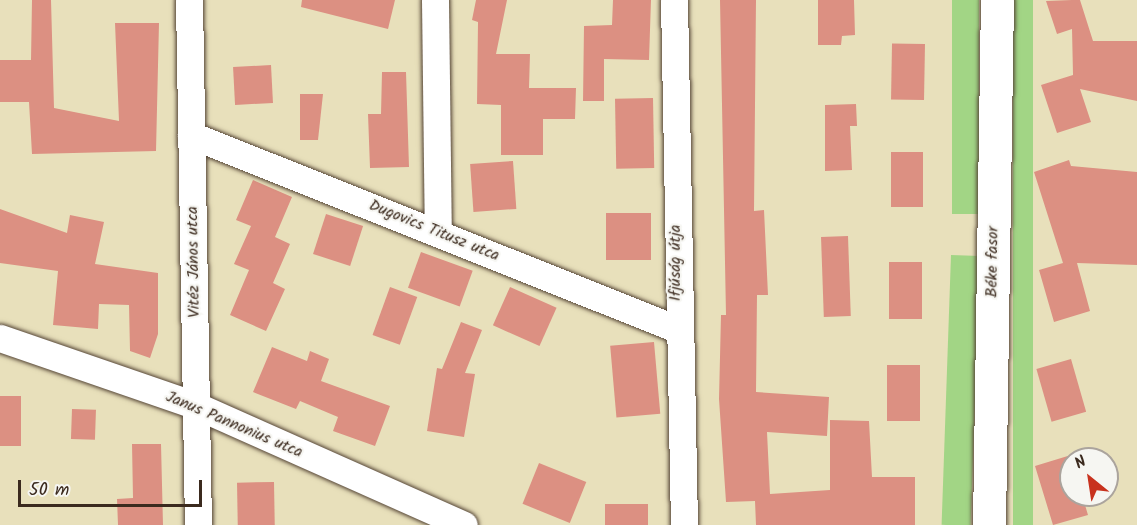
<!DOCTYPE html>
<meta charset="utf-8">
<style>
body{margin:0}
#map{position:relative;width:1137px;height:525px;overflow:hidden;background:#e8e0bb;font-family:Kalam,sans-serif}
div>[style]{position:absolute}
.green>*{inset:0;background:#a2d585;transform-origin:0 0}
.building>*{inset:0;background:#dc9082;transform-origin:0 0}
.roads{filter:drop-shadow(0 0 2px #554536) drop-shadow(0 0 2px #554536)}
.minor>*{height:27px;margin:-13.5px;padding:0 13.5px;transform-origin:13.5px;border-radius:13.5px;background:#fff}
.tertiary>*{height:33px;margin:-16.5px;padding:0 16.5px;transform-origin:16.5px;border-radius:16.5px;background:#fff}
span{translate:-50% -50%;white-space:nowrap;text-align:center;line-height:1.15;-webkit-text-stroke:4.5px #f6f6f2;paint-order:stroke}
.street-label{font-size:16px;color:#3b2a1e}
.north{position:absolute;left:1059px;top:447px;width:60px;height:60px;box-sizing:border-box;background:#f6f6f2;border:2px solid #aba49d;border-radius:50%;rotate:330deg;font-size:16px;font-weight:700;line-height:24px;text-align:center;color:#3b2a1e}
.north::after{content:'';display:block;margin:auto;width:21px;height:27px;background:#c8321e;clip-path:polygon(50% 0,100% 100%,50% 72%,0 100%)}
.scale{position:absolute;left:18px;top:480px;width:184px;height:27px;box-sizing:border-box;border:3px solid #3b2a1e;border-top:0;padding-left:8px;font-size:18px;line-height:21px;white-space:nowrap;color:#3b2a1e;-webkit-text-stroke:4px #f6f6f2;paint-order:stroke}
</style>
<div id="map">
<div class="green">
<i style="left:952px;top:0;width:27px;height:214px"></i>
<i style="left:1013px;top:0;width:20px;height:525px"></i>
<i style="left:951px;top:255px;width:29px;height:270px;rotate:2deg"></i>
</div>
<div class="building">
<i style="clip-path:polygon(32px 0,51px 0,54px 108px,119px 121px,115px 23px,159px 23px,156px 151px,32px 154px,29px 102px,0 102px,0 60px,31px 60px)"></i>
<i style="clip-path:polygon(302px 0,395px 0,388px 29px,301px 7px)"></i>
<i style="clip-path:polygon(476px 0,507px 0,496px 54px,530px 54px,529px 88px,576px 88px,575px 119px,543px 119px,543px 155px,501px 155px,501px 105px,477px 104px,478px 22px,472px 20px)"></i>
<i style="clip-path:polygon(613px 0,651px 0,649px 60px,604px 59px,604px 101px,583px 101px,584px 26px,612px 25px)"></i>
<i style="clip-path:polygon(720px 0,756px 0,754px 211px,764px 210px,768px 295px,757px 295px,756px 392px,829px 397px,827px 436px,767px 432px,770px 494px,830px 490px,830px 420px,869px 421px,872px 477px,915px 477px,915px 525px,756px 525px,755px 501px,726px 502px,719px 399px,721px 315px,726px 315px)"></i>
<i style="clip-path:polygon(818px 0,854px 0,855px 35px,842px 36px,841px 45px,818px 45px)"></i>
<i style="clip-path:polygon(1072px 0,1080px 0,1093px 41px,1137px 41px,1137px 101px,1080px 89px,1091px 122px,1057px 133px,1041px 85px,1073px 75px,1072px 29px,1057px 34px,1046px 1px)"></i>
<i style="left:925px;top:44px;width:56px;height:33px;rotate:91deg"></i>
<i style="left:271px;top:65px;width:38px;height:38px;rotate:87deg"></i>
<i style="clip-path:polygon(382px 72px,406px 72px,409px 167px,370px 168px,368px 114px,381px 114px)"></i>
<i style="clip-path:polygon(300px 94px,323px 94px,318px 140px,300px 140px)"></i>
<i style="left:653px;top:98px;width:70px;height:38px;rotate:89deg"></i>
<i style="clip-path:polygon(856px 104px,857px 126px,850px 126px,852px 170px,825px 171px,825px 105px)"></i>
<i style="left:891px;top:152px;width:32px;height:55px"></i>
<i style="clip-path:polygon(1069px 160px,1071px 166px,1137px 172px,1137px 265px,1077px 263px,1090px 311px,1054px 322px,1039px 270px,1063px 263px,1034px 172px)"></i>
<i style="left:513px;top:161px;width:48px;height:43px;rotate:86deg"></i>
<i style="clip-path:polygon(253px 180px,292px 197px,275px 237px,290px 244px,273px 283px,285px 289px,266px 331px,230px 315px,249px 270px,234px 264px,251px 226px,236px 220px)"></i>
<i style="clip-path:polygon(0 209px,67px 233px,70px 215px,104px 222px,95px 264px,158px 273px,158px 334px,150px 358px,130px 351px,129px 305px,99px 304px,98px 329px,53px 325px,58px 271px,0 263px)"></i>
<i style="left:606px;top:213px;width:45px;height:47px"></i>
<i style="left:326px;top:214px;width:39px;height:42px;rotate:18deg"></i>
<i style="left:848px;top:236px;width:80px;height:27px;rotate:88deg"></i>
<i style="left:421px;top:252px;width:55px;height:38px;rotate:20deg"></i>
<i style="left:922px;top:262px;width:57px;height:33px;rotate:90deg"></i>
<i style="left:390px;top:287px;width:29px;height:51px;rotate:20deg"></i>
<i style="left:510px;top:287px;width:51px;height:42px;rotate:24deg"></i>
<i style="clip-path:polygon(461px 322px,482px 330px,465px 373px,475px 374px,464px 437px,427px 431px,437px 368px,442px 369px)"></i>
<i style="left:654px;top:342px;width:72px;height:44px;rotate:85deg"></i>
<i style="clip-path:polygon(272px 347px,307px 361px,310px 351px,329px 359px,321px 381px,390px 406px,375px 446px,333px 431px,338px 417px,300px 401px,296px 409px,253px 392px)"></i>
<i style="left:1071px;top:359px;width:55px;height:36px;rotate:74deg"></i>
<i style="left:887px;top:365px;width:33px;height:56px"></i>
<i style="left:21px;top:396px;width:50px;height:21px;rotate:90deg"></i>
<i style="left:72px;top:409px;width:24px;height:30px;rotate:2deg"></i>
<i style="clip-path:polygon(132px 444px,161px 444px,163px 525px,118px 525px,117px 499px,133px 498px)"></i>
<i style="clip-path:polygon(1071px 455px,1071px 495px,1082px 495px,1088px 515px,1053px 525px,1035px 466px)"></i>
<i style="left:539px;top:463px;width:51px;height:44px;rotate:22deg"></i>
<i style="left:274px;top:482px;width:43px;height:37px;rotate:89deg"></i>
<i style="left:605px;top:504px;width:43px;height:21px"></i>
</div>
<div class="roads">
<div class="minor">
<i style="left:189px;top:0;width:525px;rotate:89.02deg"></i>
<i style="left:435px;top:0;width:233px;rotate:89.3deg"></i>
<i style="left:674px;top:0;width:525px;rotate:88.91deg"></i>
<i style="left:191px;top:135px;width:523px;rotate:21.76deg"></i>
<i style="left:0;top:338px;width:208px;rotate:19deg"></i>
<i style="left:197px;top:406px;width:292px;rotate:24deg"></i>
</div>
<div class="tertiary">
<i style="left:989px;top:525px;width:525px;rotate:-89.13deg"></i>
</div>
</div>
<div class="street-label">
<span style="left:434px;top:231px;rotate:22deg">Dugovics Titusz utca</span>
<span style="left:194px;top:262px;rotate:-91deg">Vitéz János utca</span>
<span style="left:993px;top:262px;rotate:-89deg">Béke fasor</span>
<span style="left:676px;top:263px;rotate:-90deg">Ifjúság útja</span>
<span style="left:234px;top:425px;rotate:23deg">Janus Pannonius utca</span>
</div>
<div class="north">N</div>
<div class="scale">50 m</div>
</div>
